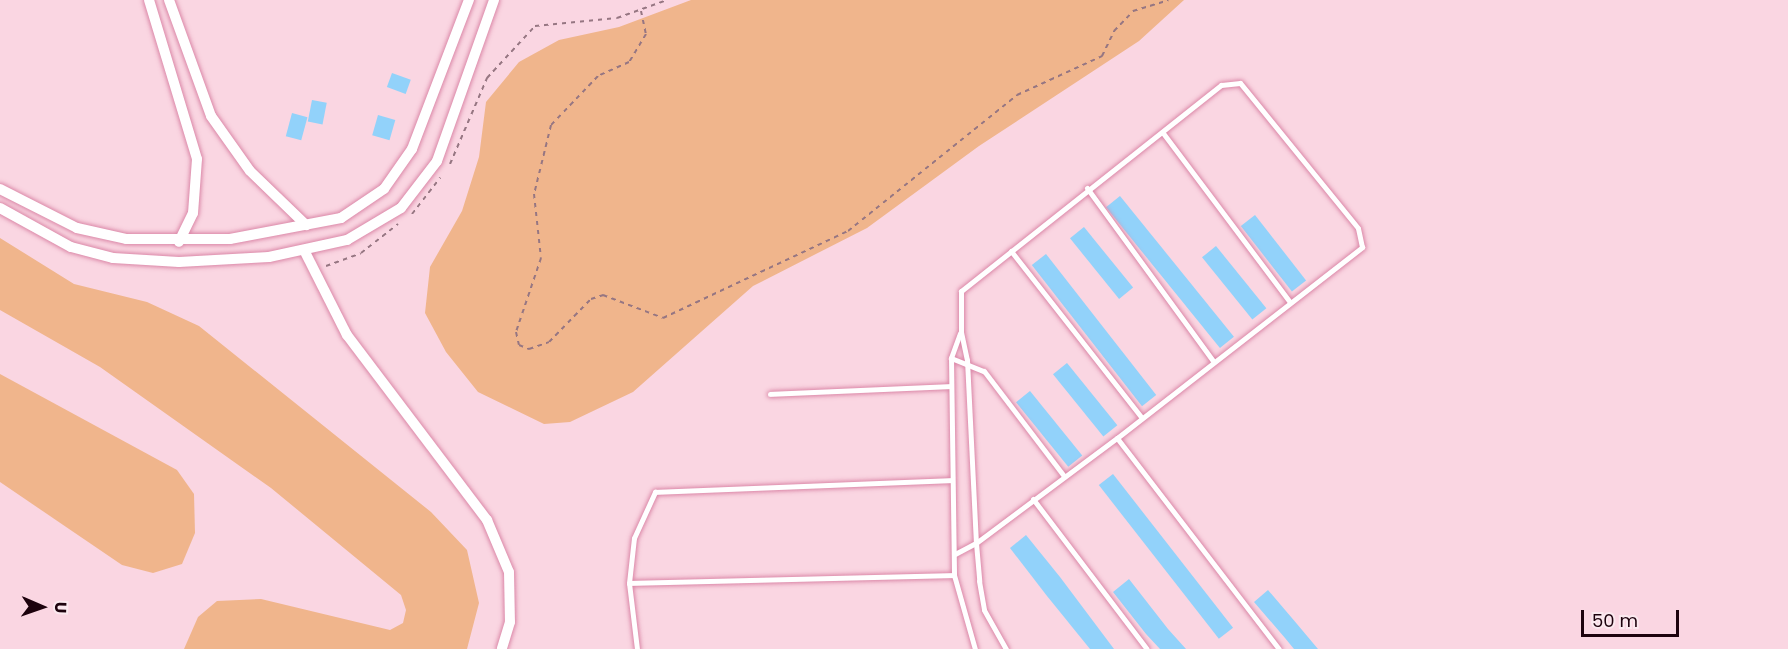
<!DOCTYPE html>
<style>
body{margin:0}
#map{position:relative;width:1788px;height:649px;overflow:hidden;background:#fad6e2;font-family:Poppins,sans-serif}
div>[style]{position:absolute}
.green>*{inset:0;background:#f0b58c}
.building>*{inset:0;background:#92d2fa;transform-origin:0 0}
.path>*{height:2px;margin-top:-1px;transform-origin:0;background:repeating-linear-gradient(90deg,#967682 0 4.5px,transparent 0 9px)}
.roads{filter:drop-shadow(0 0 2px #db88a8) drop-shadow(0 0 2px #db88a8)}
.service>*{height:5px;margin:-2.5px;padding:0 2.5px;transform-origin:2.5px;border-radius:2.5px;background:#fff}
.minor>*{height:10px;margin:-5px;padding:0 5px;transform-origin:5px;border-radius:5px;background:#fff}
span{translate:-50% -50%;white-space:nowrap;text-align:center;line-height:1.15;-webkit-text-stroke:5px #fbe9ef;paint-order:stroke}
.north{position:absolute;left:12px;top:577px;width:60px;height:60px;-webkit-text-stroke:4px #fbe9ef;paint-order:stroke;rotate:92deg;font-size:16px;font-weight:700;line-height:24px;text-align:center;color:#1d020d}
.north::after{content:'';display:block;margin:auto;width:21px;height:27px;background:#1d020d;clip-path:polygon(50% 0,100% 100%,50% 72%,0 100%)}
.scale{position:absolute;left:1581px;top:610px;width:98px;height:27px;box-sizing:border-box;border:3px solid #1d020d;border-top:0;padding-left:8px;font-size:18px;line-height:21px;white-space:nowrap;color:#1d020d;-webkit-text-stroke:4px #fbe9ef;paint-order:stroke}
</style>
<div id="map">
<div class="green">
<i style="clip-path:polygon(691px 0,1184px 0,1139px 41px,979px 146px,867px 228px,753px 286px,633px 392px,570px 422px,544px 424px,478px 392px,446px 352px,425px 313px,430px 267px,462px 211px,479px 157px,486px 102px,519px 62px,559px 40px,619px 27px)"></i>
<i style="clip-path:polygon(0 238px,74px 284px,147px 302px,199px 326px,431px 512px,467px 550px,479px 603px,467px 649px,184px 649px,198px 617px,217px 601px,261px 599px,390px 630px,403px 623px,406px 610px,401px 595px,271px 488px,100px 367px,0 310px)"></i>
<i style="clip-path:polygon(0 374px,177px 470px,194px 494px,195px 533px,182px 564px,153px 573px,122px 565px,0 482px)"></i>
</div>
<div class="building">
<i style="left:392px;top:73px;width:20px;height:15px;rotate:20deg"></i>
<i style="left:312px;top:100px;width:15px;height:22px;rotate:11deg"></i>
<i style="left:292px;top:113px;width:16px;height:24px;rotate:15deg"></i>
<i style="left:378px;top:115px;width:18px;height:21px;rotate:16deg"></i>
<i style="left:1120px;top:196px;width:181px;height:18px;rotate:51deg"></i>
<i style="left:1255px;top:215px;width:83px;height:18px;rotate:52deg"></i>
<i style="left:1084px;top:227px;width:78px;height:18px;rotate:51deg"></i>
<i style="left:1216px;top:246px;width:80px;height:18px;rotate:51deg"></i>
<i style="left:1046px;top:254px;width:179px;height:18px;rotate:52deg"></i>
<i style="left:1067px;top:363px;width:80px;height:18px;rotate:51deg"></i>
<i style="left:1030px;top:391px;width:83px;height:18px;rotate:51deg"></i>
<i style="left:1113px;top:474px;width:195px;height:18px;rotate:52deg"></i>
<i style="clip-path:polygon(1026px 535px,1060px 577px,1114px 649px,1090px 649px,1047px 596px,1010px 548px)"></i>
<i style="clip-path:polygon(1129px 579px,1168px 629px,1186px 649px,1160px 649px,1146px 634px,1113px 592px)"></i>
<i style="clip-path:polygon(1268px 590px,1297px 624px,1318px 649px,1294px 649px,1285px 638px,1254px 602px)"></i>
</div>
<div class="path">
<i style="left:641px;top:11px;width:24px;rotate:78deg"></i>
<i style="left:646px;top:34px;width:33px;rotate:121deg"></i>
<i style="left:629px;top:62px;width:34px;rotate:156deg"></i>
<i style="left:598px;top:76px;width:68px;rotate:133.8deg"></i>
<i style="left:551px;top:125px;width:71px;rotate:103.8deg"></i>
<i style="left:534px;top:194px;width:64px;rotate:83.8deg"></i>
<i style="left:541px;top:258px;width:78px;rotate:108.7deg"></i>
<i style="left:516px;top:332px;width:13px;rotate:77deg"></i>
<i style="left:519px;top:345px;width:11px;rotate:22deg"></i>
<i style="left:529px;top:349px;width:21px;rotate:-19deg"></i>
<i style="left:549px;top:342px;width:60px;rotate:-45.7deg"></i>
<i style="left:591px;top:299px;width:13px;rotate:-18deg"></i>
<i style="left:603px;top:295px;width:64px;rotate:21deg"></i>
<i style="left:663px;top:318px;width:204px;rotate:-25.2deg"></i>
<i style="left:848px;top:231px;width:217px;rotate:-38.8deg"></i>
<i style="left:1017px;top:95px;width:94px;rotate:-24.6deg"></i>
<i style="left:1102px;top:56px;width:28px;rotate:-64deg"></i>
<i style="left:1114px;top:31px;width:28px;rotate:-46deg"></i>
<i style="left:1133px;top:11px;width:37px;rotate:-17deg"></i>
<i style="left:450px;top:164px;width:94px;rotate:-66.7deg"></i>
<i style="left:487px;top:78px;width:71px;rotate:-47.3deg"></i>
<i style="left:535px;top:26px;width:82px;rotate:-5.6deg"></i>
<i style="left:617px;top:18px;width:53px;rotate:-19.8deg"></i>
<i style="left:412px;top:214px;width:46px;rotate:-52.1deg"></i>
<i style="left:326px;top:266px;width:37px;rotate:-20deg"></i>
<i style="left:361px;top:253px;width:47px;rotate:-38.1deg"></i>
</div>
<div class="roads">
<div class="service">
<i style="left:1163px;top:133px;width:211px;rotate:53.1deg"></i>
<i style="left:1087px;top:188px;width:215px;rotate:53.9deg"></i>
<i style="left:1011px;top:251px;width:211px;rotate:51.9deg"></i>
<i style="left:960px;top:333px;width:27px;rotate:110deg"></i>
<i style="left:951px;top:358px;width:217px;rotate:89.2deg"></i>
<i style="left:954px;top:575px;width:77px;rotate:74.2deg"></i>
<i style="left:951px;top:358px;width:35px;rotate:22deg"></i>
<i style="left:984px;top:371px;width:132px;rotate:52.7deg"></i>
<i style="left:770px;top:394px;width:180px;rotate:-2.5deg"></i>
<i style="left:1117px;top:438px;width:266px;rotate:52.5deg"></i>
<i style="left:1033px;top:499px;width:188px;rotate:52.8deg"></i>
<i style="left:955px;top:554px;width:24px;rotate:-28deg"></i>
<i style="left:976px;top:543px;width:176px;rotate:-36.7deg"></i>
<i style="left:1117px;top:438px;width:311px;rotate:-37.9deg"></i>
<i style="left:1362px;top:247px;width:19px;rotate:-102deg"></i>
<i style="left:1358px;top:228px;width:187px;rotate:-129.1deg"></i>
<i style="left:1240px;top:83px;width:19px;rotate:174deg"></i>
<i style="left:1221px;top:85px;width:332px;rotate:141.6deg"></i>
<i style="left:961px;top:291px;width:41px;rotate:90deg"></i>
<i style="left:961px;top:332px;width:29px;rotate:78deg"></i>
<i style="left:967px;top:360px;width:183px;rotate:87.2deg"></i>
<i style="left:976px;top:543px;width:38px;rotate:85deg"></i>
<i style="left:979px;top:581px;width:29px;rotate:80deg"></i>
<i style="left:984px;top:610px;width:45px;rotate:60.6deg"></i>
<i style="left:629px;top:583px;width:325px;rotate:-1.4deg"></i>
<i style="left:637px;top:649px;width:66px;rotate:-96.9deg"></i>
<i style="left:629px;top:583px;width:45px;rotate:-83.7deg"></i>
<i style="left:634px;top:538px;width:51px;rotate:-65.5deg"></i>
<i style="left:655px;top:492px;width:297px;rotate:-2.3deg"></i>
</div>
<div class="minor">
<i style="left:149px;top:0;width:166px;rotate:73.2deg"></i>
<i style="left:197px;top:159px;width:54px;rotate:94.2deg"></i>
<i style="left:193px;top:213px;width:32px;rotate:116deg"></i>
<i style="left:169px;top:0;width:123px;rotate:70.1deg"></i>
<i style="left:211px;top:116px;width:67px;rotate:54.7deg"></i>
<i style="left:250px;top:171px;width:78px;rotate:44deg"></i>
<i style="left:0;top:189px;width:86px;rotate:26.9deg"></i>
<i style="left:77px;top:228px;width:50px;rotate:12.7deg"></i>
<i style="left:126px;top:239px;width:104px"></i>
<i style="left:230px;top:239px;width:113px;rotate:-10.7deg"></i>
<i style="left:341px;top:218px;width:52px;rotate:-34deg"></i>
<i style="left:384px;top:189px;width:49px;rotate:-55deg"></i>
<i style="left:412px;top:149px;width:160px;rotate:-69.1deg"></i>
<i style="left:0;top:208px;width:81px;rotate:28.8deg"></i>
<i style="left:71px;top:247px;width:43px;rotate:14.7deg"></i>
<i style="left:113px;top:258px;width:66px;rotate:3.5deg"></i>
<i style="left:179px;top:262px;width:90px;rotate:-3.2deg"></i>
<i style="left:269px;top:257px;width:80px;rotate:-12.3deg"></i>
<i style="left:347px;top:240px;width:63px;rotate:-30.7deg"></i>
<i style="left:401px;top:208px;width:59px;rotate:-52.5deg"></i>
<i style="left:437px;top:161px;width:171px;rotate:-70.5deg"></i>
<i style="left:305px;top:252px;width:93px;rotate:63.2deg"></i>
<i style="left:347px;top:335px;width:232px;rotate:52.9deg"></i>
<i style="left:487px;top:520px;width:56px;rotate:67.1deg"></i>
<i style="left:509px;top:572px;width:50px;rotate:88.9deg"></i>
<i style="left:510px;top:622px;width:28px;rotate:107deg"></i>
</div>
</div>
<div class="north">U</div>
<div class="scale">50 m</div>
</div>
